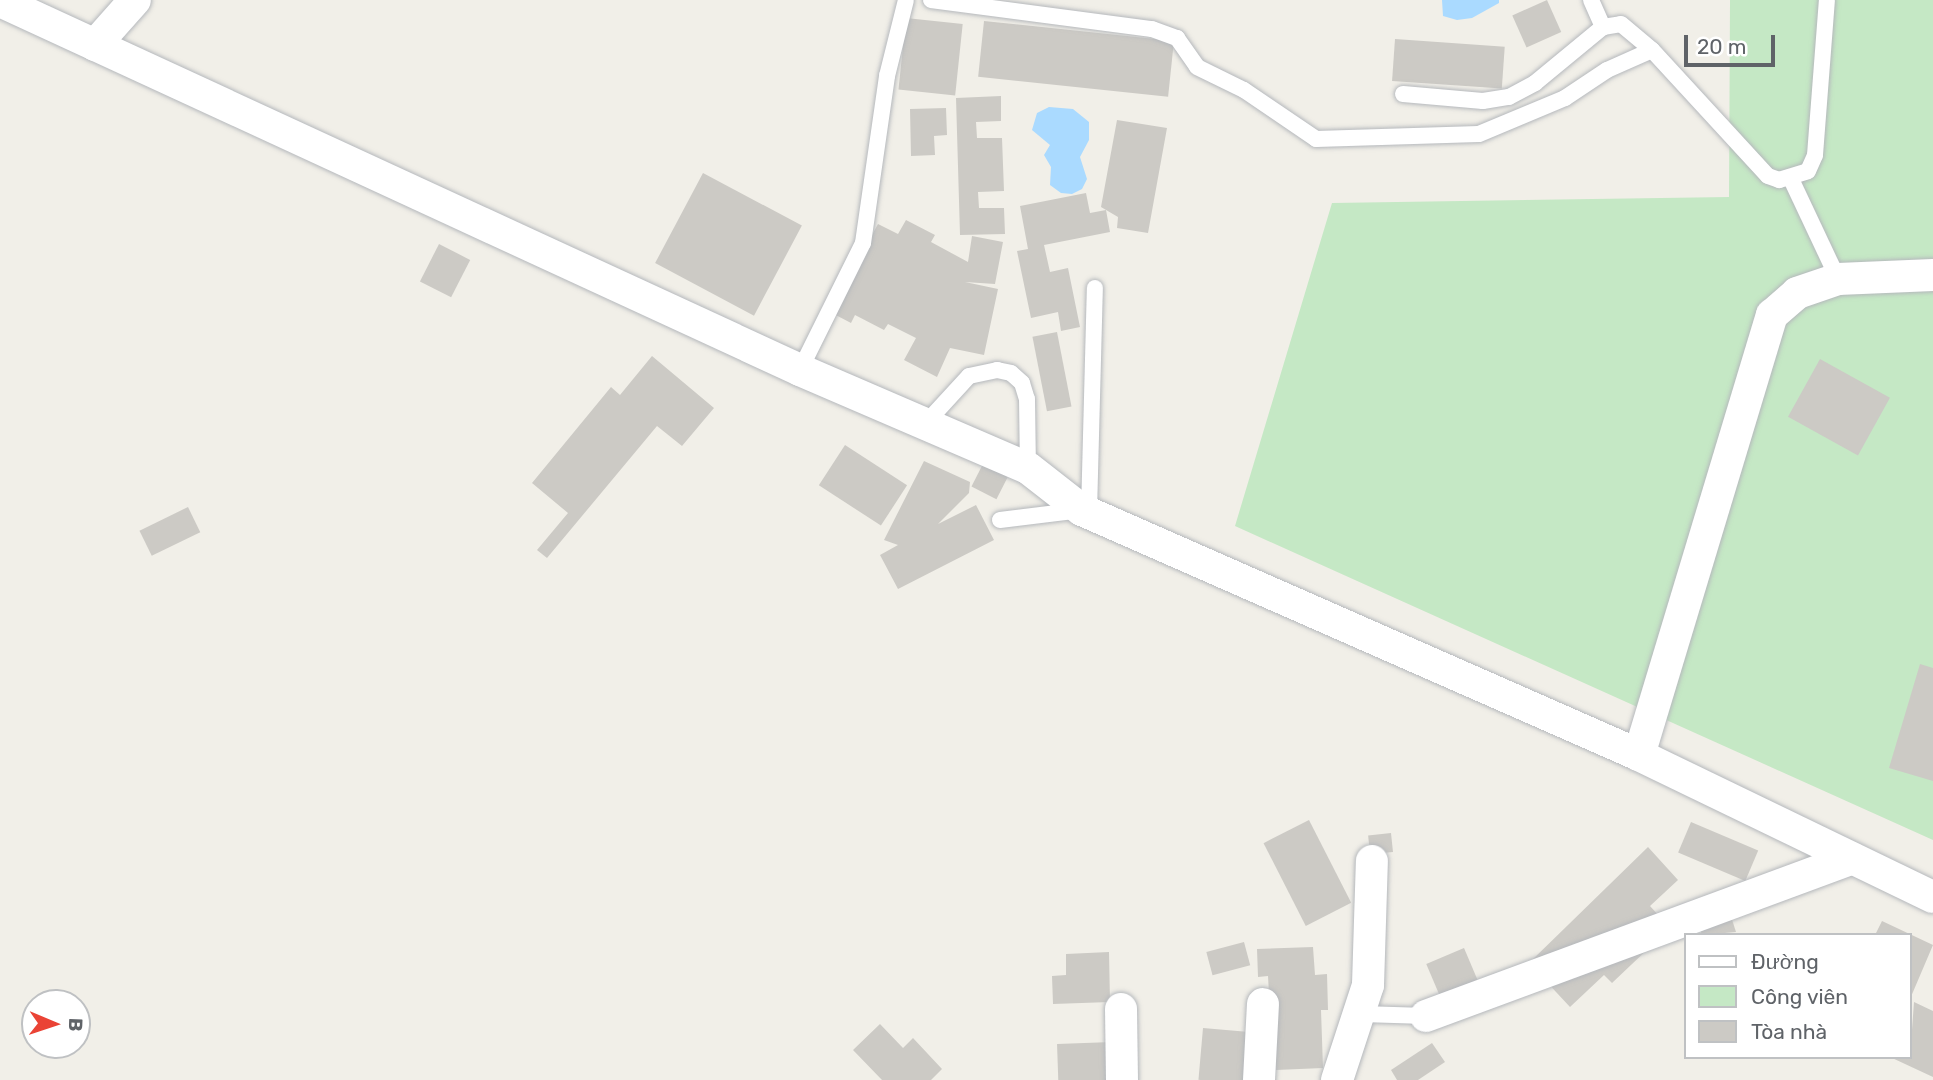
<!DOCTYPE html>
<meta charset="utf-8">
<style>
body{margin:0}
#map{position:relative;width:1933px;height:1080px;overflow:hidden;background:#f1efe8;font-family:Rubik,sans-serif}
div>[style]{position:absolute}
.green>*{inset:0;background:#c5e8c5}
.water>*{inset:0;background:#aadaff}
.building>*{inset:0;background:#cccac5;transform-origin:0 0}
.roads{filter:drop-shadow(0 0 2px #b5b8bc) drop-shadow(0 0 2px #b5b8bc)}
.service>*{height:16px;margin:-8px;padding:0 8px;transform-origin:8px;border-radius:8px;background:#fff}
.minor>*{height:32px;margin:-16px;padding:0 16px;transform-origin:16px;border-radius:16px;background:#fff}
span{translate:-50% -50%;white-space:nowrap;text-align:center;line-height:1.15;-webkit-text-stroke:7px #fff;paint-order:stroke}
.legend{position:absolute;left:1684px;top:933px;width:228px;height:126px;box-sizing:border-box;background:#fff;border:2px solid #bfc1c3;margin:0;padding:9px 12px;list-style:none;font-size:21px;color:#5f6368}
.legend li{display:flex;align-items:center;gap:14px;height:35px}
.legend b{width:35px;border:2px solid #bfc1c3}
.north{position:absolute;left:21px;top:989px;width:70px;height:70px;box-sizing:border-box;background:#fff;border:2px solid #bfc1c3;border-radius:50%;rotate:92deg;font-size:19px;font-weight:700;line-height:28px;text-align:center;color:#5f6368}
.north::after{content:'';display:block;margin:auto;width:24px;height:32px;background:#ea4335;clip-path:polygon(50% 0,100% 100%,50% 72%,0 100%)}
.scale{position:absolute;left:1684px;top:35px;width:91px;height:32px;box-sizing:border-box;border:4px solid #5f6368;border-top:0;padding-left:9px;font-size:21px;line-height:24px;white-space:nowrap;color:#5f6368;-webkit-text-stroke:5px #fff;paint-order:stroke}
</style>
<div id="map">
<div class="green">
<i style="clip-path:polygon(1730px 0,1933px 0,1933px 840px,1235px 526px,1332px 203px,1729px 197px)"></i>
</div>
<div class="water">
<i style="clip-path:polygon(1442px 0,1499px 0,1499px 3px,1472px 18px,1457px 20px,1443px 16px)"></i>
<i style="clip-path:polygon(1049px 107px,1073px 109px,1089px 122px,1089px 140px,1080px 157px,1087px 179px,1082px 189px,1072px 194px,1061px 193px,1050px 185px,1051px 167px,1044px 155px,1050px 145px,1032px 130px,1037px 113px)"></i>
</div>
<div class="building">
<i style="left:1547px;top:0;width:35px;height:38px;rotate:66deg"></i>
<i style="left:906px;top:18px;width:57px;height:72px;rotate:6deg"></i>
<i style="left:984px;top:21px;width:191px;height:56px;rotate:6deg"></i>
<i style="left:1395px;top:39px;width:110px;height:42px;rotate:4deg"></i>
<i style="clip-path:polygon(1001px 96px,1001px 121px,976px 122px,977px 138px,1002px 138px,1004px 191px,978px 192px,979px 208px,1004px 208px,1005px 234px,960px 235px,956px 98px)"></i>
<i style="clip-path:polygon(946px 108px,947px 135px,934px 136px,935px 155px,911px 156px,910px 109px)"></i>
<i style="clip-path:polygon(1117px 120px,1167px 128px,1148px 233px,1117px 228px,1118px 217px,1101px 207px)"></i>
<i style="left:703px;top:173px;width:112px;height:102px;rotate:28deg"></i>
<i style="clip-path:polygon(1086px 193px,1090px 213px,1106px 210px,1110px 232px,1044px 245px,1050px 272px,1068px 268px,1080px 327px,1061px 331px,1058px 312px,1031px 318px,1017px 251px,1028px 249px,1020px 206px)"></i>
<i style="clip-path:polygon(906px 220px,935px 235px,931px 242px,968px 262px,972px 236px,1003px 242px,995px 284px,965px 282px,998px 289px,984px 355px,950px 348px,937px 377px,904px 360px,916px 338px,888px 324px,884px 330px,855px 315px,851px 323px,830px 312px,878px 224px,898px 234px)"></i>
<i style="left:439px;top:244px;width:35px;height:42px;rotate:27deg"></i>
<i style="left:1057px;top:332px;width:76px;height:25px;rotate:79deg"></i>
<i style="clip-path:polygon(652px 356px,714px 408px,682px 446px,657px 426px,547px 558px,537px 550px,568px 513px,532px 483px,611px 387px,620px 395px)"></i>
<i style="left:1820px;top:359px;width:80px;height:66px;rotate:29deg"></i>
<i style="left:845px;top:445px;width:74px;height:48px;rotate:33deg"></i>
<i style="left:986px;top:458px;width:28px;height:32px;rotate:27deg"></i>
<i style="clip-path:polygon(924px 461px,970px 482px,969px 493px,938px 524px,976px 505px,994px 540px,898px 589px,880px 555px,898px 545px,884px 540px)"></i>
<i style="left:188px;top:507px;width:28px;height:54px;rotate:64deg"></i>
<i style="clip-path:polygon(1920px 664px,1933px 668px,1933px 781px,1889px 768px)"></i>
<i style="left:1309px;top:820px;width:93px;height:51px;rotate:63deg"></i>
<i style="left:1691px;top:822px;width:73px;height:33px;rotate:23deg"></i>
<i style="left:1391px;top:833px;width:19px;height:23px;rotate:84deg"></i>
<i style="clip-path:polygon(1648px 847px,1678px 880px,1650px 906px,1670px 928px,1612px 983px,1604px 975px,1570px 1007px,1529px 963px)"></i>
<i style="clip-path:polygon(1726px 901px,1736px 932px,1702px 935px,1694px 912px)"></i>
<i style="clip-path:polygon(1882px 921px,1933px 945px,1910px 999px,1910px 935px,1875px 935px)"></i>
<i style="left:1244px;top:942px;width:24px;height:39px;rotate:75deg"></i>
<i style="clip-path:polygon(1313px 947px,1315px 975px,1327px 974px,1328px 1010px,1321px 1010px,1323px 1068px,1276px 1070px,1274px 1012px,1270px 1012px,1268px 976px,1258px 977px,1257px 949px)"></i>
<i style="left:1464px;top:948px;width:41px;height:41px;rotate:67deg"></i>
<i style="clip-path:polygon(1109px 952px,1110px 1002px,1053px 1004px,1052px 976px,1066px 975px,1066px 954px)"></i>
<i style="clip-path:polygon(1914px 1002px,1933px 1011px,1933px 1077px,1890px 1057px,1910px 1057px)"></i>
<i style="clip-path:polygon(880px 1024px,903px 1048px,913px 1038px,942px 1069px,931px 1080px,882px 1080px,853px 1050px)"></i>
<i style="left:1203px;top:1028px;width:49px;height:52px;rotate:5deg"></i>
<i style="left:1112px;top:1042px;width:38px;height:55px;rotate:88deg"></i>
<i style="clip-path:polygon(1432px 1043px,1445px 1062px,1418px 1080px,1397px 1080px,1391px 1070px)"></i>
</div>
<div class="roads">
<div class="service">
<i style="left:931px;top:0;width:223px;rotate:7.5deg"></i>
<i style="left:1152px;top:29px;width:27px;rotate:20deg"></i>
<i style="left:1177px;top:38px;width:35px;rotate:55deg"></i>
<i style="left:1197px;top:67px;width:52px;rotate:26.1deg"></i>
<i style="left:1244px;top:90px;width:87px;rotate:34.2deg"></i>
<i style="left:1316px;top:139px;width:163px;rotate:-1.8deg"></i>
<i style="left:1479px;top:134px;width:93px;rotate:-22.7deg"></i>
<i style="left:1565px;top:98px;width:50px;rotate:-33.7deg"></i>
<i style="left:1607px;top:70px;width:49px;rotate:-24deg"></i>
<i style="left:1652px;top:50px;width:171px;rotate:47.4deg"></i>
<i style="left:1768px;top:176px;width:12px;rotate:20deg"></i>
<i style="left:1779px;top:180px;width:30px;rotate:-17deg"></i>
<i style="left:1808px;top:171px;width:17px;rotate:-66deg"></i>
<i style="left:1815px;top:155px;width:155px;rotate:-85.6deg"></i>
<i style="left:1591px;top:0;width:30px;rotate:66deg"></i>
<i style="left:1403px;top:94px;width:80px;rotate:5deg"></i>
<i style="left:1483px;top:101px;width:26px;rotate:-9deg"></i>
<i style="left:1509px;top:97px;width:30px;rotate:-28deg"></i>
<i style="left:1535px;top:83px;width:88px;rotate:-39.5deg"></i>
<i style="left:1603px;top:27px;width:18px;rotate:-9deg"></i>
<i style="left:1621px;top:24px;width:40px;rotate:40deg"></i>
<i style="left:1791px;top:179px;width:110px;rotate:64.8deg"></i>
<i style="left:800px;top:370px;width:142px;rotate:-63.6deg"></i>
<i style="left:863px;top:243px;width:169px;rotate:-81.8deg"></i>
<i style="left:887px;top:76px;width:78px;rotate:-76deg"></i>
<i style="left:925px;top:424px;width:65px;rotate:-47.5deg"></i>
<i style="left:969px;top:376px;width:29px;rotate:-12deg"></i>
<i style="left:997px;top:370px;width:14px;rotate:12deg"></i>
<i style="left:1011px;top:373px;width:15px;rotate:42deg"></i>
<i style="left:1022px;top:383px;width:17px;rotate:73deg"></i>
<i style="left:1027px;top:399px;width:69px;rotate:89.2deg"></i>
<i style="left:1089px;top:512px;width:224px;rotate:-88.5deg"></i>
<i style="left:1000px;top:520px;width:82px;rotate:-7deg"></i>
<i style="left:1362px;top:1014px;width:64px;rotate:1.8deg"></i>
</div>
<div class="minor">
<i style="left:0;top:1px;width:881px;rotate:24.76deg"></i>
<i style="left:800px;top:370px;width:248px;rotate:23.3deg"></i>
<i style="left:1028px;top:468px;width:68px;rotate:37.9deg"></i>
<i style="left:1082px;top:510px;width:609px;rotate:23.74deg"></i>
<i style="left:1639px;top:755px;width:326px;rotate:25.8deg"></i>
<i style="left:95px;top:45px;width:60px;rotate:-48.4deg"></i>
<i style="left:1639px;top:755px;width:460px;rotate:-73.2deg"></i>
<i style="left:1772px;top:315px;width:33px;rotate:-41deg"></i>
<i style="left:1797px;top:293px;width:43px;rotate:-18.9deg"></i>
<i style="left:1838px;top:279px;width:95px;rotate:-2.4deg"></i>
<i style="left:1121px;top:1009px;width:71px;rotate:89.2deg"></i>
<i style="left:1426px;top:1016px;width:454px;rotate:-20.3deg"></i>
<i style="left:1259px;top:1080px;width:76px;rotate:-87deg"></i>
<i style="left:1337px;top:1080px;width:100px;rotate:-71.9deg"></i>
<i style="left:1368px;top:985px;width:124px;rotate:-88.2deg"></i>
</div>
</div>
<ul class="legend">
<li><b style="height:9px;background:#fff"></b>Đường</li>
<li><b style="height:19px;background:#c5e8c5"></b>Công viên</li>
<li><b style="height:19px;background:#cccac5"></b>Tòa nhà</li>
</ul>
<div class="north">B</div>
<div class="scale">20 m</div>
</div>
